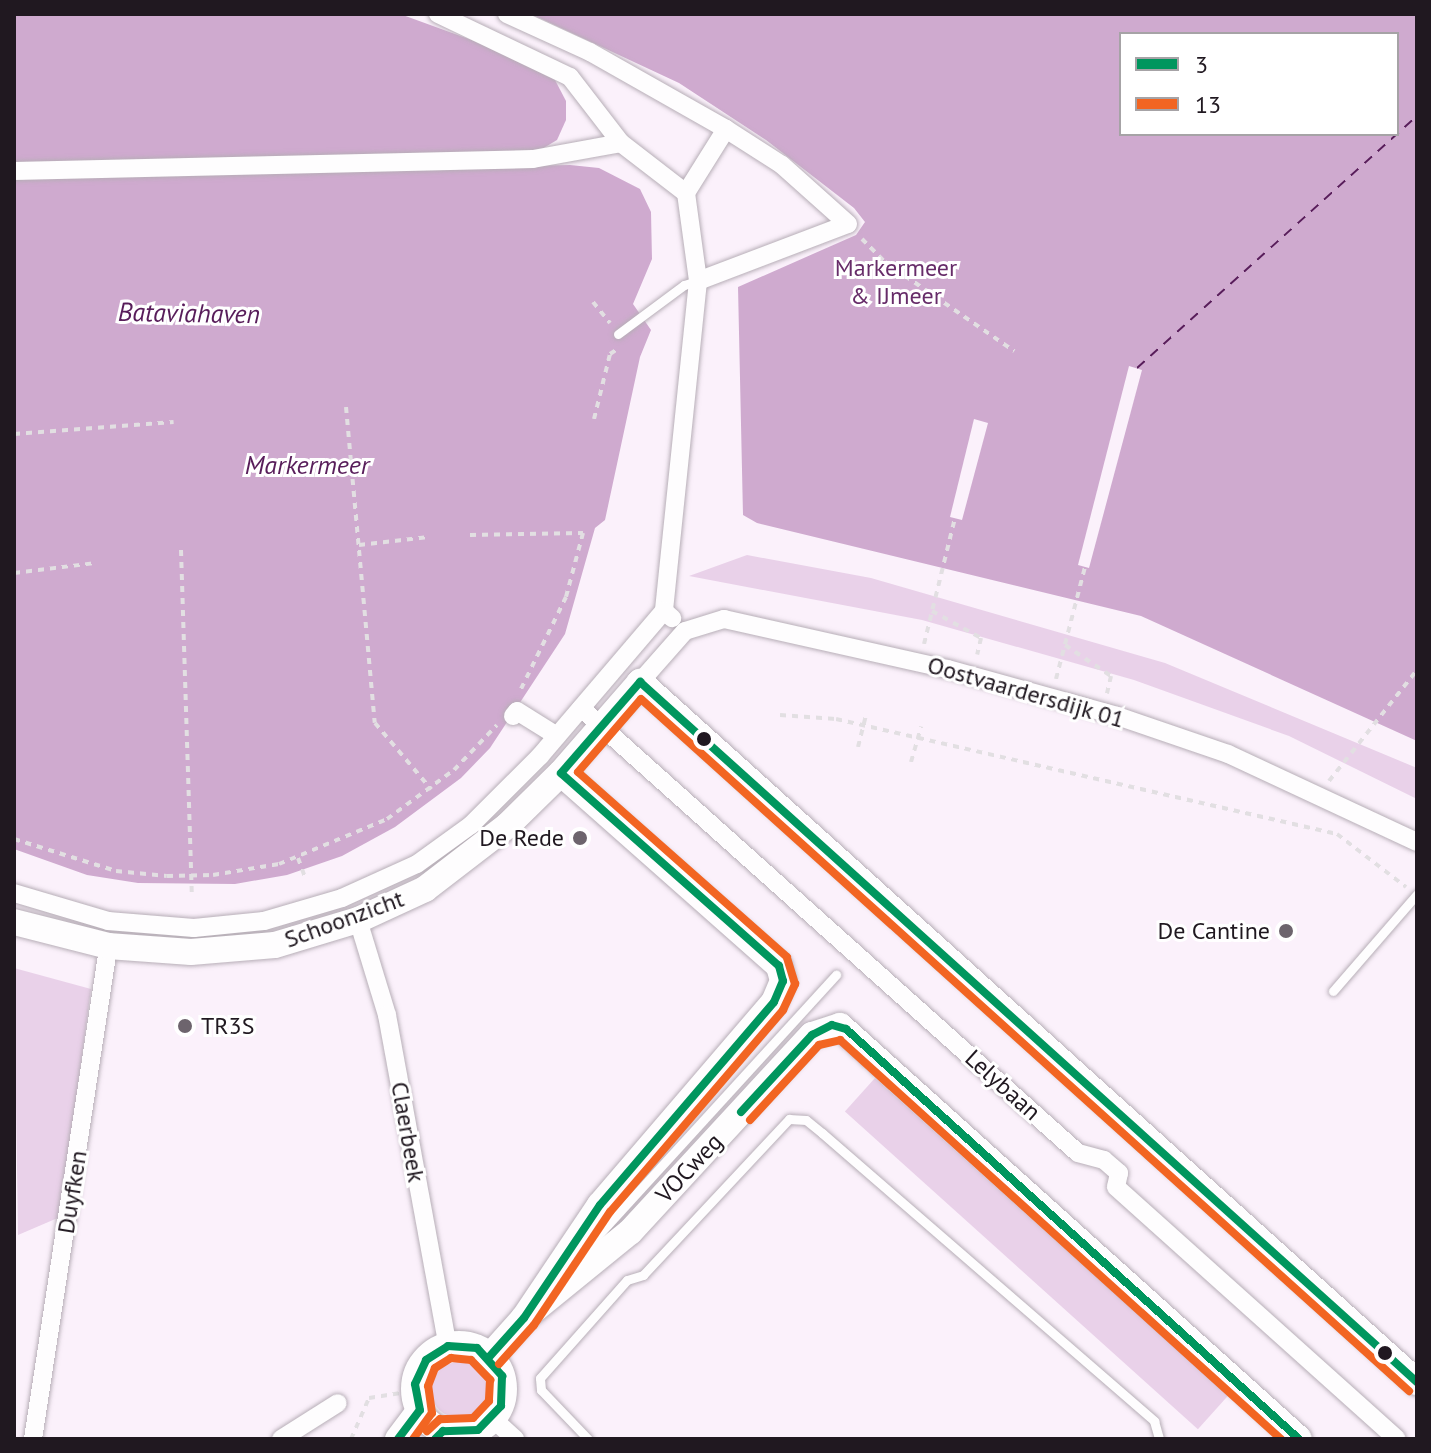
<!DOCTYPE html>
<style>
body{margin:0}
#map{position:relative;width:1431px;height:1453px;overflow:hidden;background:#fbf1fb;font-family:"PT Sans",sans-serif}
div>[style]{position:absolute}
.green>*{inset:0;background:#e9d1e9;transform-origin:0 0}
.round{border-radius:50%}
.water>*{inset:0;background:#cfaacf}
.pier>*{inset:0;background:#fbf1fb}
.ferry>*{height:2px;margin-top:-1px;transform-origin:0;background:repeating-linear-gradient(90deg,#581d5a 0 10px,transparent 0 18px)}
.path>*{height:4px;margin-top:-2px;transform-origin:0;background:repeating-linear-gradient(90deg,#e2dfe2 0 6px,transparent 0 12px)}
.roads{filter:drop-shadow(0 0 2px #b7aeb7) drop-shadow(0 0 2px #b7aeb7)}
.lane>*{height:9px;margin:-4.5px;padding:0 4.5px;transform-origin:4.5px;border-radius:4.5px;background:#fefdfe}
.street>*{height:18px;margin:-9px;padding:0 9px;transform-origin:9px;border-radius:9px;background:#fefdfe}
.secondary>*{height:26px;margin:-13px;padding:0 13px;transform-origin:13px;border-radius:13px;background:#fefdfe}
.secondary>.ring{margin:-13px;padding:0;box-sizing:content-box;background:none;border:26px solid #fefdfe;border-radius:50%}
.bus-1>*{height:8px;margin:-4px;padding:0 4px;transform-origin:4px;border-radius:4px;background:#00965e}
.bus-2>*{height:8px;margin:-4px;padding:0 4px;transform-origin:4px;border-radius:4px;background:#f26522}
.dots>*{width:22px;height:22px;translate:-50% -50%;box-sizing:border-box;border:4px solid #fff;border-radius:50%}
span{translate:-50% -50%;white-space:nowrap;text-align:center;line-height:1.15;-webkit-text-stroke:6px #fff;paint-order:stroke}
.park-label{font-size:24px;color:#672c69}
.street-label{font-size:24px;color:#201820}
.poi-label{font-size:24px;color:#201820}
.right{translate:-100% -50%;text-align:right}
.left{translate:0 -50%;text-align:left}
.water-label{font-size:26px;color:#581d5a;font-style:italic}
.frame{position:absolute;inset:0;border:16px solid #201820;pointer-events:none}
.legend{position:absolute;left:1119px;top:32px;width:280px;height:104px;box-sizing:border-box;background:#fff;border:2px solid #a6a3a6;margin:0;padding:10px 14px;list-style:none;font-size:24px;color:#201820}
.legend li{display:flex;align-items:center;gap:16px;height:40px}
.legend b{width:40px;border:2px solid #a6a3a6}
</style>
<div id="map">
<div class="green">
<i style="clip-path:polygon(747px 555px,871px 578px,1165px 663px,1417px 768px,1417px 799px,1289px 736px,1134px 680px,922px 620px,689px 576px)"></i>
<i style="clip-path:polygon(14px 968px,91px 989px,60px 1217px,18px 1235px)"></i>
<i style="left:875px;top:1078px;width:475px;height:45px;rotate:42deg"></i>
<i class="round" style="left:431px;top:1362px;width:56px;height:56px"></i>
</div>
<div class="water">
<i style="clip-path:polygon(14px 14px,400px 14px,510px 54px,555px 80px,566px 101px,566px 120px,557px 140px,532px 155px,14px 166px)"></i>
<i style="clip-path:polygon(evenodd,531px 14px,1417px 14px,1417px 741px,1141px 616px,757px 523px,743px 515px,738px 287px,856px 235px,865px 222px,854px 208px,766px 140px,679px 83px,531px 14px,1121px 34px,1397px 34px,1397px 134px,1121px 134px,1121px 34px)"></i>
<i style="clip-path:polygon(570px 165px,599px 168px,640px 189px,651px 212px,652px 259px,633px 304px,651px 330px,640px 357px,605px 520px,595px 528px,565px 634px,490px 748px,461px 778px,395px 827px,342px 856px,287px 875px,235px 884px,138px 883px,87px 875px,14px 849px,14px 177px)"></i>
</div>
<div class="pier">
<i style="clip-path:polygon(1129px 366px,1142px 370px,1089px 568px,1078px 565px)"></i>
<i style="clip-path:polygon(974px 419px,988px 423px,962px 520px,950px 517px)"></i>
</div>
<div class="ferry">
<i style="left:1137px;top:368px;width:377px;rotate:-42deg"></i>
</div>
<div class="path">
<i style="left:862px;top:239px;width:33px;rotate:45deg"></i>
<i style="left:885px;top:262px;width:157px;rotate:34.6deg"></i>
<i style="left:593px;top:302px;width:27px;rotate:51deg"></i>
<i style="left:346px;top:407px;width:317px;rotate:84.8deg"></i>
<i style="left:375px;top:723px;width:87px;rotate:49.7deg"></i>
<i style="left:594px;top:419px;width:67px;rotate:-76.2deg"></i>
<i style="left:610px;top:354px;width:7px;rotate:-34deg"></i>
<i style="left:14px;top:434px;width:160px;rotate:-4.3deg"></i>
<i style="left:470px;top:535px;width:113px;rotate:-1deg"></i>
<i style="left:583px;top:533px;width:66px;rotate:104.9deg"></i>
<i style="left:566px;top:597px;width:105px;rotate:116.1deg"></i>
<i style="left:359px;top:545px;width:70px;rotate:-6.5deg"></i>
<i style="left:181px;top:550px;width:348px;rotate:88.2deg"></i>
<i style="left:14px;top:573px;width:83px;rotate:-7deg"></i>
<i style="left:932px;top:611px;width:56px;rotate:28.9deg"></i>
<i style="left:981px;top:638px;width:17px;rotate:103deg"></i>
<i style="left:924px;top:644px;width:130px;rotate:-76.2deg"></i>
<i style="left:1065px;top:645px;width:55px;rotate:34deg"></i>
<i style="left:1111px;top:676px;width:18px;rotate:103deg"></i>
<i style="left:1056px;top:679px;width:116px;rotate:-75.5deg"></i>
<i style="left:780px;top:715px;width:56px;rotate:4.1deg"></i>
<i style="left:836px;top:719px;width:514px;rotate:12.93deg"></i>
<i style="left:1337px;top:834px;width:87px;rotate:37.5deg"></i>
<i style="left:858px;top:747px;width:33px;rotate:-76deg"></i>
<i style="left:911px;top:762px;width:37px;rotate:-74deg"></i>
<i style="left:1329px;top:781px;width:142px;rotate:-51.6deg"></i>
<i style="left:14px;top:839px;width:107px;rotate:17.4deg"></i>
<i style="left:116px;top:871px;width:51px;rotate:5.6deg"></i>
<i style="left:167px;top:876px;width:46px;rotate:-1.2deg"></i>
<i style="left:213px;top:875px;width:67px;rotate:-9.5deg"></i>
<i style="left:279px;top:864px;width:117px;rotate:-22.6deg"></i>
<i style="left:387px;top:819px;width:83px;rotate:-36.2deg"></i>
<i style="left:454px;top:770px;width:62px;rotate:-46.3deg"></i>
<i style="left:298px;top:858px;width:23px;rotate:70deg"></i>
<i style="left:351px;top:1439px;width:45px;rotate:-66.3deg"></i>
<i style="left:369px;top:1398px;width:32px;rotate:-9deg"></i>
</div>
<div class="roads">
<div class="lane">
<i style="left:618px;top:334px;width:82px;rotate:-36.6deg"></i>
<i style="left:684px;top:285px;width:14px;rotate:-17deg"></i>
<i style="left:1333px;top:991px;width:128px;rotate:-49.1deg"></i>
<i style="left:582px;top:1253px;width:377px;rotate:-47.6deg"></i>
<i style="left:588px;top:1439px;width:68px;rotate:-133.8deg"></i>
<i style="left:541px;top:1390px;width:12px;rotate:-95deg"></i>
<i style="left:540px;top:1378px;width:131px;rotate:-48.4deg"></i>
<i style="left:627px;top:1280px;width:17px;rotate:-17deg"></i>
<i style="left:643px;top:1275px;width:214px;rotate:-46.9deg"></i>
<i style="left:789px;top:1119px;width:17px;rotate:3deg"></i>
<i style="left:806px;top:1120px;width:21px;rotate:39deg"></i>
<i style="left:822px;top:1133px;width:440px;rotate:40.9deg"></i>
<i style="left:1154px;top:1421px;width:19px;rotate:74deg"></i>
</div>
<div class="street">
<i style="left:438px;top:14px;width:146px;rotate:25.5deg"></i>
<i style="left:570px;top:77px;width:83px;rotate:52.3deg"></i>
<i style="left:621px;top:143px;width:82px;rotate:37.6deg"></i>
<i style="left:507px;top:14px;width:91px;rotate:24.6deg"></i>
<i style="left:590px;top:52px;width:156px;rotate:29.5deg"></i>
<i style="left:726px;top:129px;width:75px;rotate:122deg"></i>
<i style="left:686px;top:193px;width:89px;rotate:82.2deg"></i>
<i style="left:698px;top:281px;width:332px;rotate:95.9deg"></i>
<i style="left:664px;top:611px;width:11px;rotate:41deg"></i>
<i style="left:14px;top:171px;width:519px;rotate:-1.32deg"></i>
<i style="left:533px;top:159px;width:89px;rotate:-10.3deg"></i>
<i style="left:698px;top:281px;width:160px;rotate:-20.8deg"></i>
<i style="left:848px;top:224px;width:89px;rotate:-138.2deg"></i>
<i style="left:782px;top:165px;width:67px;rotate:-147.3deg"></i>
<i style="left:640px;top:682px;width:68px;rotate:-48.6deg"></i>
<i style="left:685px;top:631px;width:41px;rotate:-17.1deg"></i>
<i style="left:724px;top:619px;width:230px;rotate:12.6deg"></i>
<i style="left:948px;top:669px;width:175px;rotate:15.5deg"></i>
<i style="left:1117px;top:716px;width:117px;rotate:18.9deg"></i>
<i style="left:1228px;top:754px;width:208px;rotate:25deg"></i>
<i style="left:581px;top:708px;width:667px;rotate:41.84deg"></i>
<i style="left:1078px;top:1153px;width:27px;rotate:15deg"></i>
<i style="left:1104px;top:1160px;width:20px;rotate:41deg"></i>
<i style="left:1119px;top:1173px;width:14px;rotate:102deg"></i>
<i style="left:1116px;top:1187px;width:377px;rotate:41.9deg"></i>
<i style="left:513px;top:716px;width:6px;rotate:-51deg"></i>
<i style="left:517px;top:711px;width:47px;rotate:32deg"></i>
<i style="left:14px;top:893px;width:98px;rotate:16.6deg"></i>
<i style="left:108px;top:921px;width:86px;rotate:4.7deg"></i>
<i style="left:194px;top:928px;width:70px;rotate:-5.7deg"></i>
<i style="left:264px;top:921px;width:81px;rotate:-16.4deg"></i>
<i style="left:342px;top:898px;width:82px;rotate:-24.4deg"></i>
<i style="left:417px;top:864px;width:67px;rotate:-35.8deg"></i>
<i style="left:471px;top:825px;width:98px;rotate:-45deg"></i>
<i style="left:540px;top:756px;width:191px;rotate:-49.5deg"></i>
<i style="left:358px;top:920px;width:99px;rotate:73deg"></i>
<i style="left:387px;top:1015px;width:337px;rotate:79.6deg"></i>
<i style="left:493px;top:1419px;width:30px;rotate:42deg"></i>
<i style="left:33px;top:1439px;width:499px;rotate:-81.3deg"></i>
<i style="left:281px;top:1439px;width:67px;rotate:-32.3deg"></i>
</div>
<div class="secondary">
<i style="left:14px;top:922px;width:97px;rotate:14.3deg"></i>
<i style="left:108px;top:946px;width:83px;rotate:4.1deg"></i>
<i style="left:191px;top:952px;width:84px;rotate:-4.8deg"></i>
<i style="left:275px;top:945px;width:87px;rotate:-16.8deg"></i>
<i style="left:358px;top:920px;width:74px;rotate:-24.8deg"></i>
<i style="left:425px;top:889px;width:105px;rotate:-37.6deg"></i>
<i style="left:508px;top:825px;width:74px;rotate:-44.5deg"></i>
<i style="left:561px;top:773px;width:121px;rotate:-49deg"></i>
<i style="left:640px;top:682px;width:1046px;rotate:42.02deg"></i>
<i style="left:524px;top:1318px;width:136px;rotate:-39.1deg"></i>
<i style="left:630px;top:1232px;width:268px;rotate:-47.3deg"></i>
<i style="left:812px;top:1035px;width:29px;rotate:-18deg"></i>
<i style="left:840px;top:1026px;width:617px;rotate:41.98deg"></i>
<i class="ring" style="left:414px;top:1344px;width:64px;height:64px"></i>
<i style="left:490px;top:1356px;width:51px;rotate:-48.2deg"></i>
<i style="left:524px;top:1318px;width:136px;rotate:-56.1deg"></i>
<i style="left:600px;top:1205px;width:267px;rotate:-49.4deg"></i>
<i style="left:774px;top:1002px;width:23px;rotate:-67deg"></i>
<i style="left:783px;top:981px;width:16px;rotate:-105deg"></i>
<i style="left:779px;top:966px;width:291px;rotate:-138.5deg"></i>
<i style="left:398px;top:1439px;width:36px;rotate:-53deg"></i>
</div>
</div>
<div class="bus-1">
<i style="left:741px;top:1112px;width:105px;rotate:-47.3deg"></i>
<i style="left:812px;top:1035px;width:22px;rotate:-27deg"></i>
<i style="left:832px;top:1025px;width:15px;rotate:16deg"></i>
<i style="left:846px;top:1029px;width:611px;rotate:42.15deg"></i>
<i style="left:490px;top:1356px;width:51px;rotate:-48.2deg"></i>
<i style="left:524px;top:1318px;width:136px;rotate:-56.1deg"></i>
<i style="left:600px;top:1205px;width:267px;rotate:-49.4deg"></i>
<i style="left:774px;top:1002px;width:23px;rotate:-67deg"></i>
<i style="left:783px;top:981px;width:16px;rotate:-105deg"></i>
<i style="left:779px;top:966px;width:291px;rotate:-138.5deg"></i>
<i style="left:561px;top:773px;width:121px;rotate:-49deg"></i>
<i style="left:640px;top:682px;width:1046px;rotate:42.02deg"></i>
<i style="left:398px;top:1439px;width:36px;rotate:-53deg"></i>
<i style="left:420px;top:1410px;width:26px;rotate:-101deg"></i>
<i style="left:415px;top:1384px;width:26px;rotate:-65deg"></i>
<i style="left:426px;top:1360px;width:26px;rotate:-32deg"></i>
<i style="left:448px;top:1346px;width:29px;rotate:4deg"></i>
<i style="left:477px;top:1348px;width:38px;rotate:48deg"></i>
<i style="left:502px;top:1376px;width:30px;rotate:92deg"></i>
<i style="left:501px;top:1406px;width:33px;rotate:134deg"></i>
<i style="left:478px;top:1430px;width:35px;rotate:178deg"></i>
<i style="left:443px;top:1431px;width:11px;rotate:135deg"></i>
</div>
<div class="bus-2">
<i style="left:750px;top:1120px;width:102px;rotate:-47.4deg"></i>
<i style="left:819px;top:1045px;width:22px;rotate:-13deg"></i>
<i style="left:840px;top:1040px;width:595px;rotate:42.14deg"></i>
<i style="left:499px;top:1364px;width:52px;rotate:-48.1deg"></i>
<i style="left:534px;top:1325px;width:136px;rotate:-56.1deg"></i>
<i style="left:610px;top:1212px;width:266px;rotate:-49.4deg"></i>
<i style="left:783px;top:1010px;width:29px;rotate:-65deg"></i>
<i style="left:795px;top:984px;width:28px;rotate:-107deg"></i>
<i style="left:787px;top:957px;width:279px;rotate:-138.5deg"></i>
<i style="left:578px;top:772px;width:96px;rotate:-49.2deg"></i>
<i style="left:641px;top:699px;width:1034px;rotate:42.02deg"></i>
<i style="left:413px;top:1439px;width:32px;rotate:-54deg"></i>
<i style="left:432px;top:1413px;width:27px;rotate:-98deg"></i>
<i style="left:428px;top:1386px;width:19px;rotate:-69deg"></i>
<i style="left:435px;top:1368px;width:19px;rotate:-32deg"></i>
<i style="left:451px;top:1358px;width:20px;rotate:6deg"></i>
<i style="left:471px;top:1360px;width:28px;rotate:46deg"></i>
<i style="left:490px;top:1380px;width:21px;rotate:93deg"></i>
<i style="left:489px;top:1401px;width:23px;rotate:133deg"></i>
<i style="left:473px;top:1418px;width:33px;rotate:178deg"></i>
<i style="left:440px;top:1419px;width:18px;rotate:137deg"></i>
</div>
<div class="dots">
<i style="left:704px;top:739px;background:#201820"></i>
<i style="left:580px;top:838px;background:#6d646d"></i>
<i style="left:1286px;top:931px;background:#6d646d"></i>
<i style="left:185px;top:1026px;background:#6d646d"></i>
<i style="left:1385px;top:1353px;background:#201820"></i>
</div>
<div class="park-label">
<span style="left:896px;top:282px">Markermeer<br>&amp; IJmeer</span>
</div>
<div class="street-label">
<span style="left:1026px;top:692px;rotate:16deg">Oostvaardersdijk 01</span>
<span style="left:344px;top:919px;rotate:-20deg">Schoonzicht</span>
<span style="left:1003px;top:1085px;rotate:42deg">Lelybaan</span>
<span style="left:408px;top:1132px;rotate:80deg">Claerbeek</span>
<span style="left:689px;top:1168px;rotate:-47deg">VOCweg</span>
<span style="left:72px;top:1192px;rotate:-81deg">Duyfken</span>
</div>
<div class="poi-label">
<span class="right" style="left:564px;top:838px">De Rede</span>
<span class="right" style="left:1270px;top:931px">De Cantine</span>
<span class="left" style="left:201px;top:1026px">TR3S</span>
</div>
<div class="water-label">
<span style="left:189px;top:313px;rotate:1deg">Bataviahaven</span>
<span style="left:307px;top:465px">Markermeer</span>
</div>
<div class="frame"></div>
<ul class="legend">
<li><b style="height:10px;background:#00965e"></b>3</li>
<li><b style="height:10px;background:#f26522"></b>13</li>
</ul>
</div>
